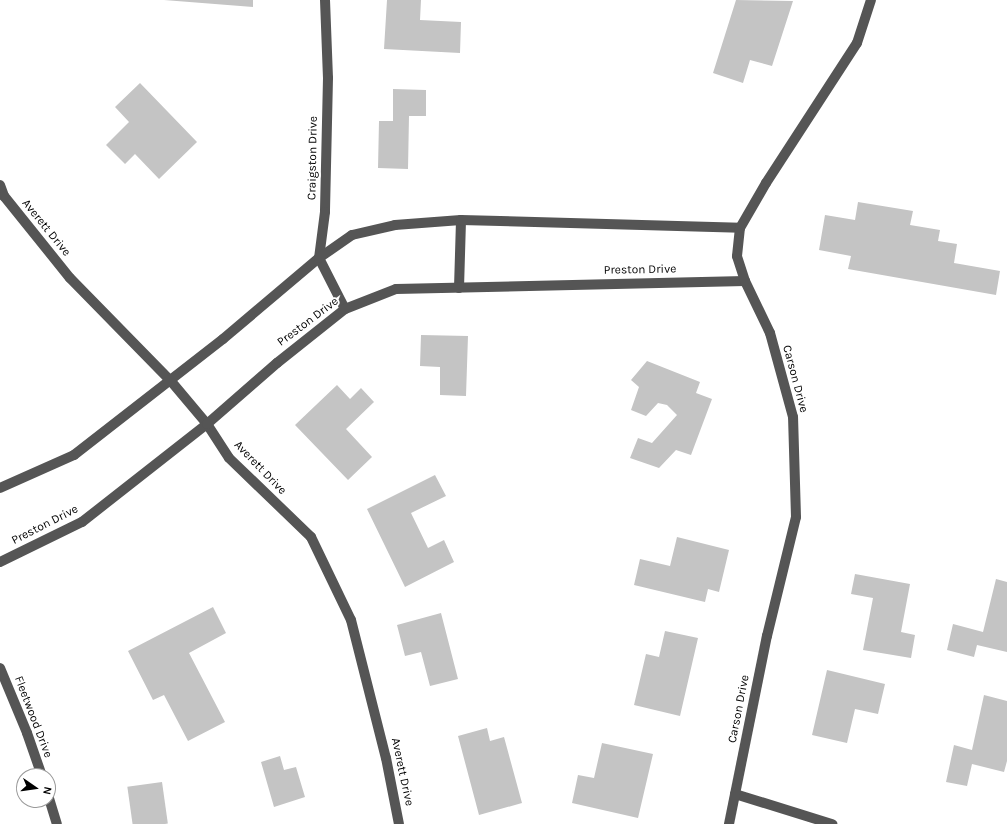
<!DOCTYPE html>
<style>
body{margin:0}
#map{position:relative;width:1007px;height:824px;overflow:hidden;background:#fff;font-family:Karla,sans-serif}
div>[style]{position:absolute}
.building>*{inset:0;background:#c4c4c4;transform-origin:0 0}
.minor>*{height:10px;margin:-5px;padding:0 5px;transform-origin:5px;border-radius:5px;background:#555}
span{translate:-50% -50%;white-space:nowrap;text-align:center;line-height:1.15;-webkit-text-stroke:4px #fff;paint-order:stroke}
.street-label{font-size:12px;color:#000}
.north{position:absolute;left:16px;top:768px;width:40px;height:40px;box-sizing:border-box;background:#fff;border:1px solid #999;border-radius:50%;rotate:103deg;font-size:11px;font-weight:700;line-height:16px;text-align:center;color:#000}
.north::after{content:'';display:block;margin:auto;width:14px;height:18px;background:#000;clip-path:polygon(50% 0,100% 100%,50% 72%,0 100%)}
</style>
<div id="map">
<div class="building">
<i style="clip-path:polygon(164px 0,253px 0,253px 7px)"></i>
<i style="clip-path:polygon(387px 0,421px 0,420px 20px,461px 22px,460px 53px,384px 49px)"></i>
<i style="clip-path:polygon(736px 0,793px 1px,772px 66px,750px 60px,743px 83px,713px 73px)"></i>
<i style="clip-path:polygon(140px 83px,197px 142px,159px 179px,135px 154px,125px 164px,106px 145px,129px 122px,115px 107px)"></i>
<i style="clip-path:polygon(393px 89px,426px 90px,426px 116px,409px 116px,408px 169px,378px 168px,379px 121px,393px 121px)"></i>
<i style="clip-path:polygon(858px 202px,913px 211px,910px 225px,940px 230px,938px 241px,957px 244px,954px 263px,1000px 271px,996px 295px,848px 269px,851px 256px,819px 250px,825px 215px,855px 220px)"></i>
<i style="clip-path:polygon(421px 335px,468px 336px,466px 396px,440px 395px,440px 367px,420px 366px)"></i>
<i style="clip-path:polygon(647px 361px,700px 382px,696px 393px,712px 399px,691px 455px,676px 450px,659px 468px,630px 458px,638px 438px,652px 443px,677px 415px,667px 405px,658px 403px,646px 416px,631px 410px,639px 387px,631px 380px)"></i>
<i style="clip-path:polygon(337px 385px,350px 399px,361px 388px,374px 402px,346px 429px,372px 457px,348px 480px,295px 425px)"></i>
<i style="clip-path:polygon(435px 475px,446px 496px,411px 513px,428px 548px,444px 540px,454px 562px,405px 587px,367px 509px)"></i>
<i style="clip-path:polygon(677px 537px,729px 550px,719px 592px,708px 589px,705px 602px,634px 585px,640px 559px,670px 566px)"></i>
<i style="clip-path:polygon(855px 574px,910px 584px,901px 632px,915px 635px,911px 658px,863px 650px,873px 598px,851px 594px)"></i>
<i style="clip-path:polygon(996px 579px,1007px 582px,1007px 652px,977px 645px,974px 657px,947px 650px,953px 624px,983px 632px)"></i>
<i style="clip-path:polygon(213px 607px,226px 633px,189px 653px,225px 722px,188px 741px,164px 695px,153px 700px,128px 651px)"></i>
<i style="clip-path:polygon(441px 613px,458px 679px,430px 686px,421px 652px,405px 656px,397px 625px)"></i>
<i style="clip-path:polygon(665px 631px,698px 638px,680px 716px,634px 705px,646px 654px,659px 657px)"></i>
<i style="clip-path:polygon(827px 670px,885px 684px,878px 714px,855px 709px,847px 743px,812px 735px)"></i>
<i style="clip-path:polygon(984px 695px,1007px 701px,1007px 761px,1004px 772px,972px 764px,967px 786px,946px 782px,954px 745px,972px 750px)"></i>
<i style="clip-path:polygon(487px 728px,490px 741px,504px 737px,522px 803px,479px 815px,458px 736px)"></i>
<i style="clip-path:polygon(602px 743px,653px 754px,638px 818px,572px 803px,578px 775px,594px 778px)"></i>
<i style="clip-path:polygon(280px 756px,284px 770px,296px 767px,305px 797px,274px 807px,261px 762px)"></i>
<i style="left:162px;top:782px;width:42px;height:35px;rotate:82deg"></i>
</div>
<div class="minor">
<i style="left:325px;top:0;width:78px;rotate:87.8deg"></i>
<i style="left:328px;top:78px;width:134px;rotate:91.3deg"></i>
<i style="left:325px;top:212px;width:46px;rotate:97.4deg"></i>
<i style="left:319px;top:258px;width:57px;rotate:63deg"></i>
<i style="left:0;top:185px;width:12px;rotate:70deg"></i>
<i style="left:4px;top:196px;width:105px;rotate:51.2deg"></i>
<i style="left:70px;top:278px;width:143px;rotate:45.6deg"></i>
<i style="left:170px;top:380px;width:57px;rotate:49.9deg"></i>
<i style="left:207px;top:424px;width:40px;rotate:57.1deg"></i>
<i style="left:229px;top:458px;width:114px;rotate:43.9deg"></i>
<i style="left:311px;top:537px;width:92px;rotate:64.3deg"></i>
<i style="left:351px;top:620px;width:142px;rotate:75.8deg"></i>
<i style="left:386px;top:758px;width:67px;rotate:78.9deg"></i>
<i style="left:459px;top:288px;width:68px;rotate:-88.3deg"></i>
<i style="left:0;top:488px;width:81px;rotate:-24deg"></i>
<i style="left:74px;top:455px;width:189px;rotate:-37.9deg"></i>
<i style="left:223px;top:339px;width:126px;rotate:-40.2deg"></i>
<i style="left:319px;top:258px;width:40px;rotate:-34.9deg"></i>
<i style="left:352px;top:235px;width:44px;rotate:-13.1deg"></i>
<i style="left:395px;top:225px;width:66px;rotate:-4.3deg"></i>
<i style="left:461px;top:220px;width:279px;rotate:1.6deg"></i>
<i style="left:0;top:562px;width:91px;rotate:-26deg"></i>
<i style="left:82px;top:522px;width:159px;rotate:-38.1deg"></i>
<i style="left:207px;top:424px;width:93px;rotate:-41.1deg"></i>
<i style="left:277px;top:363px;width:87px;rotate:-38.5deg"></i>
<i style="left:345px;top:309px;width:55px;rotate:-21.4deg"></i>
<i style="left:396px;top:289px;width:349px;rotate:-1.3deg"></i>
<i style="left:0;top:668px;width:70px;rotate:67.4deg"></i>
<i style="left:27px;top:733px;width:46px;rotate:70.8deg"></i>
<i style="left:735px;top:794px;width:102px;rotate:17.2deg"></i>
<i style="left:48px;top:795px;width:30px;rotate:73deg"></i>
<i style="left:729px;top:824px;width:192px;rotate:-78.6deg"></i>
<i style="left:767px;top:636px;width:122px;rotate:-76.3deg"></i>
<i style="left:796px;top:517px;width:100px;rotate:-91.7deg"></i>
<i style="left:793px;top:417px;width:87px;rotate:-105.3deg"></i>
<i style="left:770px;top:333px;width:58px;rotate:-115.7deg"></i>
<i style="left:745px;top:281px;width:26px;rotate:-108deg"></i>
<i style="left:737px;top:256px;width:28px;rotate:-84deg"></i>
<i style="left:740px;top:228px;width:52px;rotate:-60deg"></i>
<i style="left:766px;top:183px;width:167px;rotate:-57deg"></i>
<i style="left:857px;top:43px;width:45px;rotate:-72deg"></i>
</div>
<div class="street-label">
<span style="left:313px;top:158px;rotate:-89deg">Craigston Drive</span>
<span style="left:46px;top:228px;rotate:51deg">Averett Drive</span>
<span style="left:640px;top:270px;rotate:-1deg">Preston Drive</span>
<span style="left:308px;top:322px;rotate:-37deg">Preston Drive</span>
<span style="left:795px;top:379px;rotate:75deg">Carson Drive</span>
<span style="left:260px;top:468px;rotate:46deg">Averett Drive</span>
<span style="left:45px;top:525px;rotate:-27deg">Preston Drive</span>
<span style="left:739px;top:709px;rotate:-79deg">Carson Drive</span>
<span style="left:33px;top:717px;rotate:69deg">Fleetwood Drive</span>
<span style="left:402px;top:772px;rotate:78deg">Averett Drive</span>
</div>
<div class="north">N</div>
</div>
